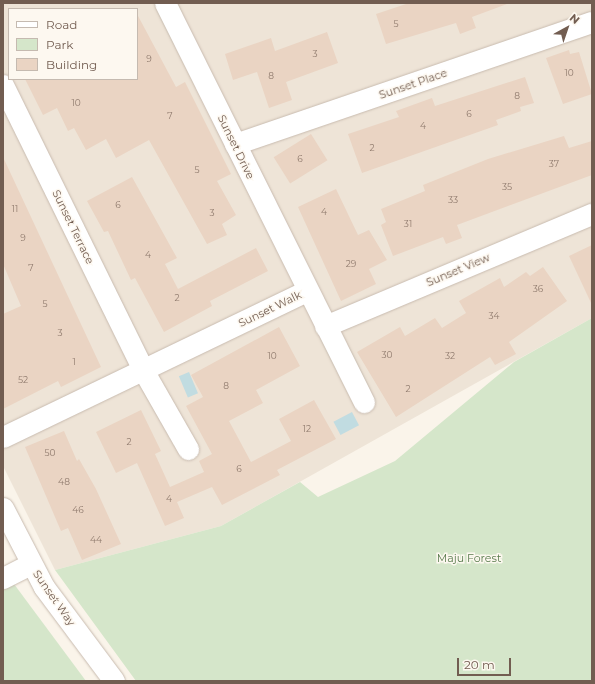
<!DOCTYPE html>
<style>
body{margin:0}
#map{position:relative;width:595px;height:684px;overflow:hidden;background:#faf4ea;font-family:Montserrat,sans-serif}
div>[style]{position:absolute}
.residential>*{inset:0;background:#eee4d7}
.green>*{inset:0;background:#d5e6ca}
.water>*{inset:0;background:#c1dce1;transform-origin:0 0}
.building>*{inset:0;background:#ead4c3;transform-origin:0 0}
.roads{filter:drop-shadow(0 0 1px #c8bbaf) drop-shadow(0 0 1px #c8bbaf)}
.minor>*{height:21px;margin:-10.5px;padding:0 10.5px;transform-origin:10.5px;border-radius:10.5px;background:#fff}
span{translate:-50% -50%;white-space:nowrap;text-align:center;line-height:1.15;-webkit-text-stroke:3px #fdf8f0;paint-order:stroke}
.number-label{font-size:9px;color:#907b6e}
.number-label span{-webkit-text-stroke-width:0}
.street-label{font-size:11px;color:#725d51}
.park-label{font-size:11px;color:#597b4d}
.frame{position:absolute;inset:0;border:4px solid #725d51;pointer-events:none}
.legend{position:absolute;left:8px;top:8px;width:130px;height:72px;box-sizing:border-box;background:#fdf8f0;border:1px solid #c5bab0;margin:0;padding:5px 7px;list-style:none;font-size:12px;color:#725d51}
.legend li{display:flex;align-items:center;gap:8px;height:20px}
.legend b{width:20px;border:1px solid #c5bab0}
.north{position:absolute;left:547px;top:8px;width:40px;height:40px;-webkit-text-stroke:3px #fdf8f0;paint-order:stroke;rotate:40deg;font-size:11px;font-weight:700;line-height:16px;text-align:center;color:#725d51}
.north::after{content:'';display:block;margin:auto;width:14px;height:18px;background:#725d51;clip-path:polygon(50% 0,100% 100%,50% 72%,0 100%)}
.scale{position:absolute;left:457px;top:658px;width:54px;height:18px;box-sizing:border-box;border:2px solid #725d51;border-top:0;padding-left:5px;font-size:12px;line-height:14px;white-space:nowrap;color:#725d51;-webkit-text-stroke:3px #fdf8f0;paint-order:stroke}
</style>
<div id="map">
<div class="residential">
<i style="clip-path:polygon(evenodd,3px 3px,592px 3px,592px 318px,221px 526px,55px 570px,3px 466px,3px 3px,9px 9px,137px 9px,137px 79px,9px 79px,9px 9px)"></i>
</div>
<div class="green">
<i style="clip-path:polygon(592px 318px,592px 681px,136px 681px,55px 570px,221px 526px,300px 482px,318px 497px,395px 461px,514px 362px)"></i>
<i style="clip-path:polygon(14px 584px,86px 681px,3px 681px,3px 590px)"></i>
</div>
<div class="water">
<i style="left:189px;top:372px;width:23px;height:11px;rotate:67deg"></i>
<i style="left:352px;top:412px;width:15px;height:21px;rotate:62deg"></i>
</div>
<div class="building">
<i style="clip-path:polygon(409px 3px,506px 3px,507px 4px,472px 17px,476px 28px,460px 34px,456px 23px,386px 44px,376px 14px)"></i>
<i style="clip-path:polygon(137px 14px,176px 87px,185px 82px,231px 174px,217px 181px,236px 215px,222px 224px,227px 235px,207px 244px,149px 140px,116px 158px,106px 139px,86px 150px,74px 128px,68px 131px,57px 108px,43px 115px,25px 79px,137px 79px)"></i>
<i style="clip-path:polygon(327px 32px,338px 63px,286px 82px,292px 100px,269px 108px,257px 72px,233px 80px,225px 54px,271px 38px,275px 51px)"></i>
<i style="clip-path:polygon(569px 50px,570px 54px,579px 52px,592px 94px,563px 104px,546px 58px)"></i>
<i style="clip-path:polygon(525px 77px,534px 103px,520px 107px,521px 111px,496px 120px,498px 125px,362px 173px,348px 134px,399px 117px,396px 111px,432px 98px,435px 106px)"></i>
<i style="left:311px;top:134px;width:31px;height:44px;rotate:58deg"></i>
<i style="clip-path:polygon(564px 136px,569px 148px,592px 141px,592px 175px,457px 225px,462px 238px,446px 244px,443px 237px,393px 256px,381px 225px,386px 222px,381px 209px,425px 191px,423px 185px,488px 159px)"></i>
<i style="clip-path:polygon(3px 157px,101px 367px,61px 387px,58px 381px,3px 409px,3px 314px,21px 306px,3px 264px)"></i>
<i style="clip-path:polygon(132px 177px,177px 258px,165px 264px,178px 289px,256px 248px,268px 271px,210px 301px,212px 306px,164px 332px,135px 278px,131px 280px,108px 231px,104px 232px,87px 201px)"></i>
<i style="clip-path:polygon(336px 189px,358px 235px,369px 230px,387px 260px,369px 269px,376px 284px,341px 301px,298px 207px)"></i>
<i style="clip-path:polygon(592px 245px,592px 305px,569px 256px)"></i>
<i style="clip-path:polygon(543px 267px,567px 301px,509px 342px,516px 354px,495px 365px,490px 357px,396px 417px,357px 352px,400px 327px,405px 336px,435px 318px,442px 328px,466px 313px,459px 301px,500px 278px,504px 287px,526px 272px,530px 276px)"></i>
<i style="clip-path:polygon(279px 327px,300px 366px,256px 390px,263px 403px,229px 421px,251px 462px,291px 441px,279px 419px,314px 400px,336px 439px,277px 470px,280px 475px,222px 505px,212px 487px,177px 502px,184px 518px,165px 526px,137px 463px,116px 473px,96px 432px,141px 410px,161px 451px,155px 454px,170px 487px,204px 472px,199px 461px,212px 454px,186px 406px,203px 397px,191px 375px)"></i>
<i style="clip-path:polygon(64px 431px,77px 461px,79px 459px,96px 489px,121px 544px,82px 560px,68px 528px,61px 531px,25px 447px)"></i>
</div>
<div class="roads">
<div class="minor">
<i style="left:165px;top:3px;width:446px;rotate:63.5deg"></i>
<i style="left:3px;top:85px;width:318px;rotate:63.8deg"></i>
<i style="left:143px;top:370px;width:91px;rotate:60.3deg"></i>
<i style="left:235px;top:144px;width:377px;rotate:-18.9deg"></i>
<i style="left:325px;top:326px;width:290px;rotate:-22.8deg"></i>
<i style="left:3px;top:437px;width:337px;rotate:-25.7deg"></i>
<i style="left:3px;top:508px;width:89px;rotate:62.6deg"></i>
<i style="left:44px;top:587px;width:117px;rotate:53.3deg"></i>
<i style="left:3px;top:578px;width:30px;rotate:-27deg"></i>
</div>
</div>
<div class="number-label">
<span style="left:396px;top:24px">5</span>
<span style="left:315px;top:54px">3</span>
<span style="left:149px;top:59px">9</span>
<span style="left:569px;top:73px">10</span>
<span style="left:271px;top:76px">8</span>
<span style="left:517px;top:96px">8</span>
<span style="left:76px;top:103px">10</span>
<span style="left:469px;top:114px">6</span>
<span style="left:170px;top:116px">7</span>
<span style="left:423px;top:126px">4</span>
<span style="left:372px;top:148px">2</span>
<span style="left:300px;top:159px">6</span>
<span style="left:554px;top:164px">37</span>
<span style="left:197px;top:170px">5</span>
<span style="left:507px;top:187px">35</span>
<span style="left:453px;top:200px">33</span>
<span style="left:118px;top:205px">6</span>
<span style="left:15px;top:209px">11</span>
<span style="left:324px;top:212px">4</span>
<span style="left:212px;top:213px">3</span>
<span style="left:408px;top:224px">31</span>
<span style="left:23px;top:238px">9</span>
<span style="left:148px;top:255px">4</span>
<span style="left:351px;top:264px">29</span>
<span style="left:31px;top:268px">7</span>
<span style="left:538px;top:289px">36</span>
<span style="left:177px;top:298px">2</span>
<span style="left:45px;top:304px">5</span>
<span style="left:494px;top:316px">34</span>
<span style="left:60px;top:333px">3</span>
<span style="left:387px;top:355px">30</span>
<span style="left:272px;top:356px">10</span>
<span style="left:450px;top:356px">32</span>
<span style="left:74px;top:362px">1</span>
<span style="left:23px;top:380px">52</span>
<span style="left:226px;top:386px">8</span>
<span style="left:408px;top:389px">2</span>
<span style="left:307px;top:429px">12</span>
<span style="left:129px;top:442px">2</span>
<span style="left:50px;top:453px">50</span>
<span style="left:239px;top:469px">6</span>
<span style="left:64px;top:482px">48</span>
<span style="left:169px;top:499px">4</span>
<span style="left:78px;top:510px">46</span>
<span style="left:96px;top:540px">44</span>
</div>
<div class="street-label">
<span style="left:413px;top:84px;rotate:-19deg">Sunset Place</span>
<span style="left:236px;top:147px;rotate:64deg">Sunset Drive</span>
<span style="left:73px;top:227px;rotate:64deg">Sunset Terrace</span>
<span style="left:458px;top:270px;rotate:-23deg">Sunset View</span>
<span style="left:270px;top:309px;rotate:-26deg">Sunset Walk</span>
<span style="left:54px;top:598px;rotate:55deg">Sunset Way</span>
</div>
<div class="park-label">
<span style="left:469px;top:558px">Maju Forest</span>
</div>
<div class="frame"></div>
<ul class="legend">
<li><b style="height:5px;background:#fff"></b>Road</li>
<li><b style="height:11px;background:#d5e6ca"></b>Park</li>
<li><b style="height:11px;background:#ead4c3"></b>Building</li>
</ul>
<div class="north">N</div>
<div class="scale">20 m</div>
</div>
